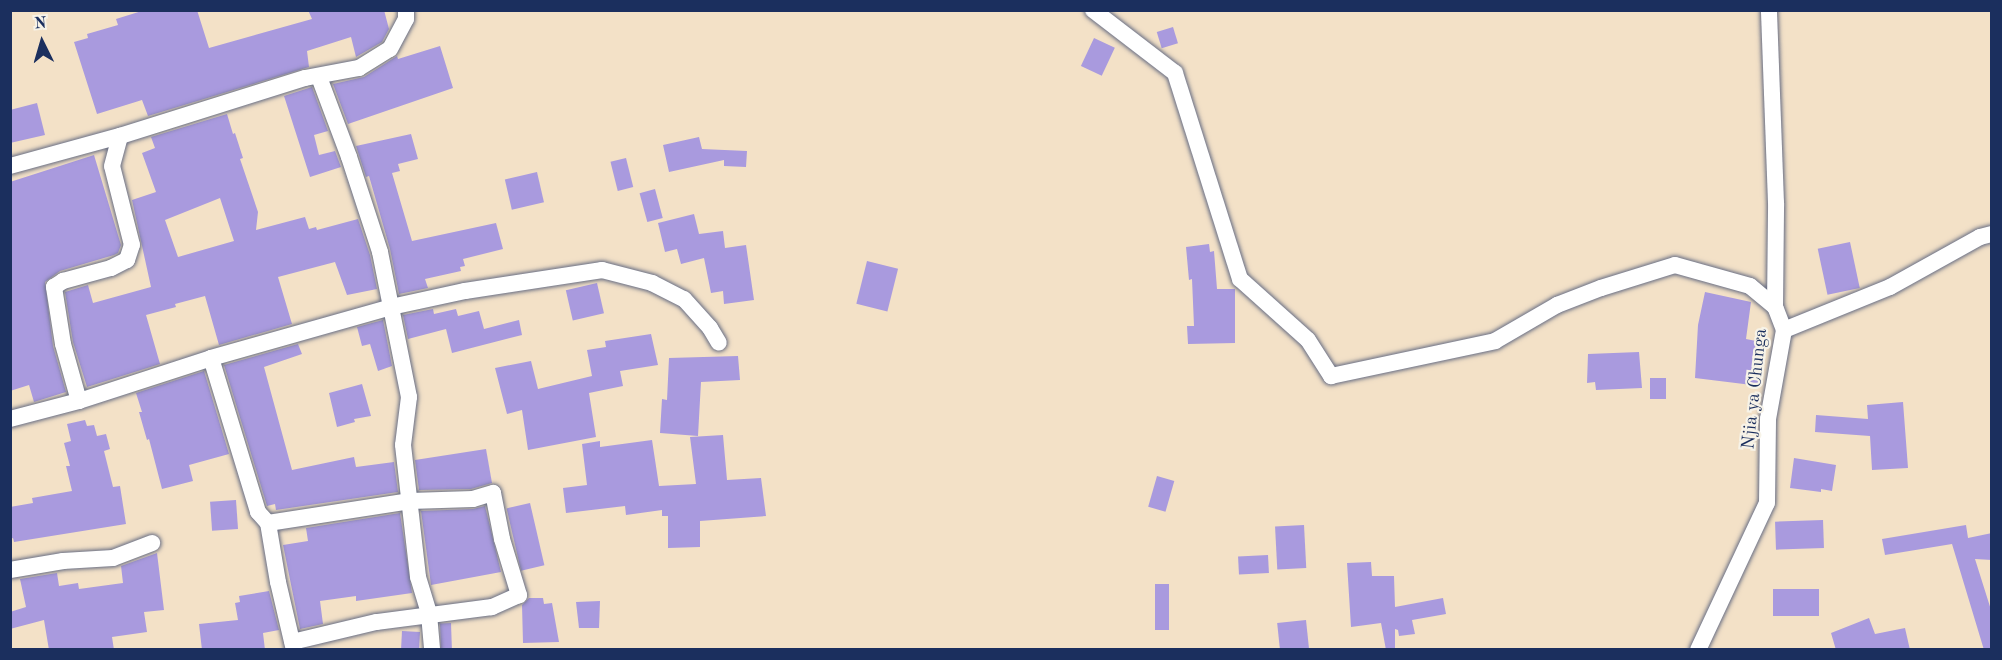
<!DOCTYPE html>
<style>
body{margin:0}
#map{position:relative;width:2002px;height:660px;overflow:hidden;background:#f3e1c7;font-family:"Old Standard TT",serif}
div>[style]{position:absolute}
.building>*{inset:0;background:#a99ade;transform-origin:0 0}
.roads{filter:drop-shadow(0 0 2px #676d83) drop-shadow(0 0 2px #676d83)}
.minor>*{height:16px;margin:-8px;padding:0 8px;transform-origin:8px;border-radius:8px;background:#fff}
span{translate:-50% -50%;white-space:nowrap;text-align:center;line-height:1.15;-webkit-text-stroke:4.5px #f7f3e8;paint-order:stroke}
.street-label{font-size:18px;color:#1b2f5e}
.frame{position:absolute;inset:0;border:12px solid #1b2f5e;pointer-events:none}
.north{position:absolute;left:12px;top:12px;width:60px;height:60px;-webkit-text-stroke:4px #f7f3e8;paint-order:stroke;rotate:355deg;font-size:16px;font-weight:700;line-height:24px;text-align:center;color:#1b2f5e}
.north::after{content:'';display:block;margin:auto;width:21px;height:27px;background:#1b2f5e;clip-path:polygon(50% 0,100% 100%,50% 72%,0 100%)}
</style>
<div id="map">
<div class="building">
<i style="clip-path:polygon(145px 10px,197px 10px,209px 48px,312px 19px,308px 10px,384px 10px,389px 29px,382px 42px,356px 57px,351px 37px,307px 51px,309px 67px,148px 116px,142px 100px,97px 114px,74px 42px,88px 38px,87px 34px,118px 25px,116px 19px)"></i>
<i style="left:1173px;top:27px;width:17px;height:17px;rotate:73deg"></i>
<i style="left:1094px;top:38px;width:23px;height:31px;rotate:25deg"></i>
<i style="clip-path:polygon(440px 46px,453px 88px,348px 124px,333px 84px,364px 77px,397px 56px,398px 59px)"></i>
<i style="clip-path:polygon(312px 87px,328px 131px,314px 135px,319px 155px,335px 151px,341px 167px,310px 177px,284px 96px)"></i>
<i style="clip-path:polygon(37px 103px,45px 135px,10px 143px,10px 110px)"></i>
<i style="clip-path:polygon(evenodd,227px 114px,233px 134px,235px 133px,243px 158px,240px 159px,258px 212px,256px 230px,305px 217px,309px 229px,316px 227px,317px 230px,358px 219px,370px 255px,377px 289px,347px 295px,335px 262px,278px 277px,292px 324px,219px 345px,205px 296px,175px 304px,176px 307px,146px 315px,160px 364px,87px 387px,73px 342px,65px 292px,88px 285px,93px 303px,151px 287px,132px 200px,156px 192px,142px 153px,155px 148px,151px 137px,227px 114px,220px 198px,234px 241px,178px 257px,165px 220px,220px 198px)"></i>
<i style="clip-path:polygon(411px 134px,418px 159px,398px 164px,400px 171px,392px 173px,412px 241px,496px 223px,503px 249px,463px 259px,465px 266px,460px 267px,461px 271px,425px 279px,428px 288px,399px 294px,390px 249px,369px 176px,366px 177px,356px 146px)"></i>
<i style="clip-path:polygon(699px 137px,702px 149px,747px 151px,746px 167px,724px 166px,724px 160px,669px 172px,663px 145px)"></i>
<i style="clip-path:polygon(94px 155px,121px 245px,118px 253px,114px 255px,60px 271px,45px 282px,53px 346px,66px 392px,34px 402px,29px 385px,10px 391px,10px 182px)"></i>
<i style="left:626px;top:158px;width:30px;height:16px;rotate:76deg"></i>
<i style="left:537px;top:172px;width:31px;height:33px;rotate:77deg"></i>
<i style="left:655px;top:189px;width:30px;height:16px;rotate:75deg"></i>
<i style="clip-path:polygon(694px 214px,699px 234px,723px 231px,725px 248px,746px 245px,754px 300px,724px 304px,723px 291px,711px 293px,704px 258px,681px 264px,677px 249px,665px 252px,658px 223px)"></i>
<i style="left:1850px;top:242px;width:47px;height:33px;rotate:78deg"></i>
<i style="clip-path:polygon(1209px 244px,1210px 252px,1214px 251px,1217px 289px,1235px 289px,1235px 343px,1188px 344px,1187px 326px,1194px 326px,1192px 279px,1189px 280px,1186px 247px)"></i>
<i style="left:867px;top:261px;width:32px;height:44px;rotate:14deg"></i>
<i style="left:597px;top:283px;width:31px;height:32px;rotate:77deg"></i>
<i style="clip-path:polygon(1705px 292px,1751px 302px,1746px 339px,1766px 343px,1760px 386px,1695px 378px,1698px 325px)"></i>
<i style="clip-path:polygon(433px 309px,434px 314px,456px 309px,458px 316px,479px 311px,484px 329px,519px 320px,522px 335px,452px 353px,446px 329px,408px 339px,403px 315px)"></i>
<i style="clip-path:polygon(383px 320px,392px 366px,378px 371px,370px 344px,362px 346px,357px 327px)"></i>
<i style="clip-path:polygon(651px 334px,658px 365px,620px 371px,623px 386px,589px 393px,596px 437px,528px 450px,522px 410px,507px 414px,495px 368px,531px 361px,538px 389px,592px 376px,587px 350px,606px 347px,605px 341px)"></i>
<i style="clip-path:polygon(298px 344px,302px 354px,264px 367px,292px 470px,354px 457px,356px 467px,394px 462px,398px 492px,276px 510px,275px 504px,267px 506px,224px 365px)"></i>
<i style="clip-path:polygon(1639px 352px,1642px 388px,1596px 390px,1595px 382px,1587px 383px,1588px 354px)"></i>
<i style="clip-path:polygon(738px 356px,740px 380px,701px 382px,698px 436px,660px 433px,662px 399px,667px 400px,669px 358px)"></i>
<i style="clip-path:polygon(204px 371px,229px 454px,189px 465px,193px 481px,162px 489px,149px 439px,147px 440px,139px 412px,142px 412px,136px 393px)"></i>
<i style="left:1650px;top:378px;width:16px;height:21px"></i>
<i style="clip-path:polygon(362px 384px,371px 416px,354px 419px,355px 422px,337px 427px,329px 393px)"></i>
<i style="clip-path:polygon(1903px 402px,1908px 468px,1872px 470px,1870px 436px,1815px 432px,1816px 415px,1868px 419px,1867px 405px)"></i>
<i style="clip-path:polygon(85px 420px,87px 426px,94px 425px,97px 436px,106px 434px,110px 449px,104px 451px,113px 487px,120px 486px,126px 524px,14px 542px,13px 538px,10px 539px,10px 507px,33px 503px,32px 498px,72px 491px,66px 466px,70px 466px,64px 443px,71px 441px,67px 424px)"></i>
<i style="clip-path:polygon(723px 435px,727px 480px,761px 478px,766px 516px,700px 521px,700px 547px,668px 548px,668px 516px,662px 516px,662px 510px,626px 515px,625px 506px,566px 513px,563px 488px,587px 485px,582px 444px,600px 441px,600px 447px,652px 440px,659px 486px,696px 484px,690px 437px)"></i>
<i style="clip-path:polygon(486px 449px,492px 483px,471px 489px,419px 490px,415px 460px)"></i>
<i style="clip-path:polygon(1794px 458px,1836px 465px,1832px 491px,1821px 489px,1821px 492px,1790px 488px)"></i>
<i style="left:1157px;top:476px;width:18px;height:32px;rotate:16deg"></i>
<i style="left:236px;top:500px;width:29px;height:26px;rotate:86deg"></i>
<i style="left:530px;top:503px;width:64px;height:24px;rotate:77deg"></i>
<i style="clip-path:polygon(485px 506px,501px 572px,431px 585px,421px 511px,473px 509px)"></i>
<i style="clip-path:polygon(400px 513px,412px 593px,356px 601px,356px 596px,320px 601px,323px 624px,300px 629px,283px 545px,308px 541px,306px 528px)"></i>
<i style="left:1823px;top:520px;width:28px;height:48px;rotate:88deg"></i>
<i style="left:1304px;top:525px;width:43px;height:29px;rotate:87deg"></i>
<i style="clip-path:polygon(1966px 525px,1968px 538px,1992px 533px,1992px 560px,1975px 559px,1992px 613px,1992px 650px,1984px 650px,1952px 544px,1885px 555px,1882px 539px)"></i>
<i style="clip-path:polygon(157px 553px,164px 610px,144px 612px,147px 632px,112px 637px,114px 650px,49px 650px,44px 620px,10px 629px,10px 612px,26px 607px,20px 579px,57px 573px,59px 586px,78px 583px,79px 589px,123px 583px,121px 566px)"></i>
<i style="left:1268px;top:555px;width:18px;height:30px;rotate:87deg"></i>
<i style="clip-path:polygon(1371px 562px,1372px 576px,1394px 576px,1395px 607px,1443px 598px,1446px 614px,1412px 620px,1415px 634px,1399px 636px,1398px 630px,1395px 629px,1395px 650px,1386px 650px,1381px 623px,1351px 627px,1347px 563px)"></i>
<i style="left:1155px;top:584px;width:14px;height:46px"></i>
<i style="left:1773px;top:589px;width:46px;height:27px"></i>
<i style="clip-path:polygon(269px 591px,279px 630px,263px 633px,265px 650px,202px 650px,199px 624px,238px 620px,235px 603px,240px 602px,239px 596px)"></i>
<i style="clip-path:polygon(529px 598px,543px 598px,544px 604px,552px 603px,559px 642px,523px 643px,522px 605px)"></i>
<i style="clip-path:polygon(600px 601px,599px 628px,579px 628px,576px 602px)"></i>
<i style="clip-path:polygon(1869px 618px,1875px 634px,1905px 628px,1910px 650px,1836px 650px,1831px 633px)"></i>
<i style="left:1306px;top:620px;width:30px;height:29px;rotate:84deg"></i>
<i style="left:451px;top:623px;width:27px;height:11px;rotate:88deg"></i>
<i style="left:402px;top:631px;width:18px;height:19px;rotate:3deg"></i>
</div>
<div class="roads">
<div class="minor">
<i style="left:1093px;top:10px;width:103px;rotate:37.5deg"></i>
<i style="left:1175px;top:73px;width:216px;rotate:72.5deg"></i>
<i style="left:1240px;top:279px;width:91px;rotate:41.9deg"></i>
<i style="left:1308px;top:340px;width:43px;rotate:57.4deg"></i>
<i style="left:1331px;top:376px;width:168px;rotate:-12deg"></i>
<i style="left:1495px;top:341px;width:72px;rotate:-30.1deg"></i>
<i style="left:1557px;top:305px;width:47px;rotate:-21.1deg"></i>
<i style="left:1601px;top:288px;width:77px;rotate:-17.3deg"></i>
<i style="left:1675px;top:265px;width:78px;rotate:15.6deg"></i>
<i style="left:1750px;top:286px;width:33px;rotate:40deg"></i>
<i style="left:319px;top:77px;width:85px;rotate:69.4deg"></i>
<i style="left:349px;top:157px;width:100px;rotate:71.9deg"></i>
<i style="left:380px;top:252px;width:148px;rotate:78.7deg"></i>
<i style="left:409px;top:397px;width:48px;rotate:97.1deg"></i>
<i style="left:403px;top:445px;width:133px;rotate:83.5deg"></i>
<i style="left:418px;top:577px;width:39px;rotate:73deg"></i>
<i style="left:429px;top:614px;width:36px;rotate:85deg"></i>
<i style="left:10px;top:166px;width:114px;rotate:-15.3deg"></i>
<i style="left:120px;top:136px;width:194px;rotate:-17.4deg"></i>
<i style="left:305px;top:78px;width:55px;rotate:-10.5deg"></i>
<i style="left:359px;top:68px;width:36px;rotate:-32deg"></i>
<i style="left:390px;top:49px;width:34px;rotate:-62deg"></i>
<i style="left:406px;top:19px;width:9px;rotate:-90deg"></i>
<i style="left:1784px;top:330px;width:114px;rotate:-22.1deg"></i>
<i style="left:1890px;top:287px;width:103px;rotate:-29.1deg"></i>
<i style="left:1980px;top:237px;width:12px;rotate:-14deg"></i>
<i style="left:211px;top:358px;width:161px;rotate:73deg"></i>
<i style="left:258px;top:512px;width:15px;rotate:48deg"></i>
<i style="left:268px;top:523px;width:60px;rotate:80.4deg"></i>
<i style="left:278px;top:582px;width:70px;rotate:76.8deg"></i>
<i style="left:79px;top:401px;width:59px;rotate:-105.7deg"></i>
<i style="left:63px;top:344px;width:58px;rotate:-99deg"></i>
<i style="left:54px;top:287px;width:11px;rotate:-34deg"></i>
<i style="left:63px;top:281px;width:50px;rotate:-15.2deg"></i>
<i style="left:111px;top:268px;width:18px;rotate:-27deg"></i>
<i style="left:127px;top:260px;width:16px;rotate:-72deg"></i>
<i style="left:132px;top:245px;width:81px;rotate:-104.2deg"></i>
<i style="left:112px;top:166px;width:31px;rotate:-75deg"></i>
<i style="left:10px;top:419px;width:71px;rotate:-14.6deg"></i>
<i style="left:79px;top:401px;width:139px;rotate:-18deg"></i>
<i style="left:211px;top:358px;width:187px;rotate:-15.8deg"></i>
<i style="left:391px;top:307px;width:76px;rotate:-12.2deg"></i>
<i style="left:465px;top:291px;width:139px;rotate:-8.7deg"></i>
<i style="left:602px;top:270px;width:52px;rotate:14.6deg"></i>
<i style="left:652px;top:283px;width:36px;rotate:27deg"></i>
<i style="left:684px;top:299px;width:39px;rotate:48deg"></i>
<i style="left:710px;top:328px;width:17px;rotate:59deg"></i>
<i style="left:268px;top:523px;width:144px;rotate:-8.8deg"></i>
<i style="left:410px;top:501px;width:63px;rotate:-1.8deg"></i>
<i style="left:473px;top:499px;width:21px;rotate:-17deg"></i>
<i style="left:493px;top:493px;width:47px;rotate:78.9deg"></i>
<i style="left:502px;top:539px;width:59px;rotate:73.1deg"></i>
<i style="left:519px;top:595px;width:30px;rotate:156deg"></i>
<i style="left:492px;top:607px;width:117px;rotate:172.6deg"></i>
<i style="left:376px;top:622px;width:86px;rotate:166.6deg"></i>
<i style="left:10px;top:570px;width:54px;rotate:-9.6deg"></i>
<i style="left:63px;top:561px;width:50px;rotate:-3.4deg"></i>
<i style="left:113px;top:558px;width:42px;rotate:-21deg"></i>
<i style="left:1698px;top:650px;width:162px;rotate:-64.9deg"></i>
<i style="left:1767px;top:503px;width:84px;rotate:-89.3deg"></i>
<i style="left:1768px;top:419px;width:90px;rotate:-79.8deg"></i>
<i style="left:1784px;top:330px;width:25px;rotate:-111deg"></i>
<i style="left:1775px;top:307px;width:104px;rotate:-89.4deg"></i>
<i style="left:1776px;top:203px;width:193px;rotate:-92.1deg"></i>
</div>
</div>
<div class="street-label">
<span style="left:1755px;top:389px;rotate:-84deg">Njia ya Chunga</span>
</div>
<div class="frame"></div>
<div class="north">N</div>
</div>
